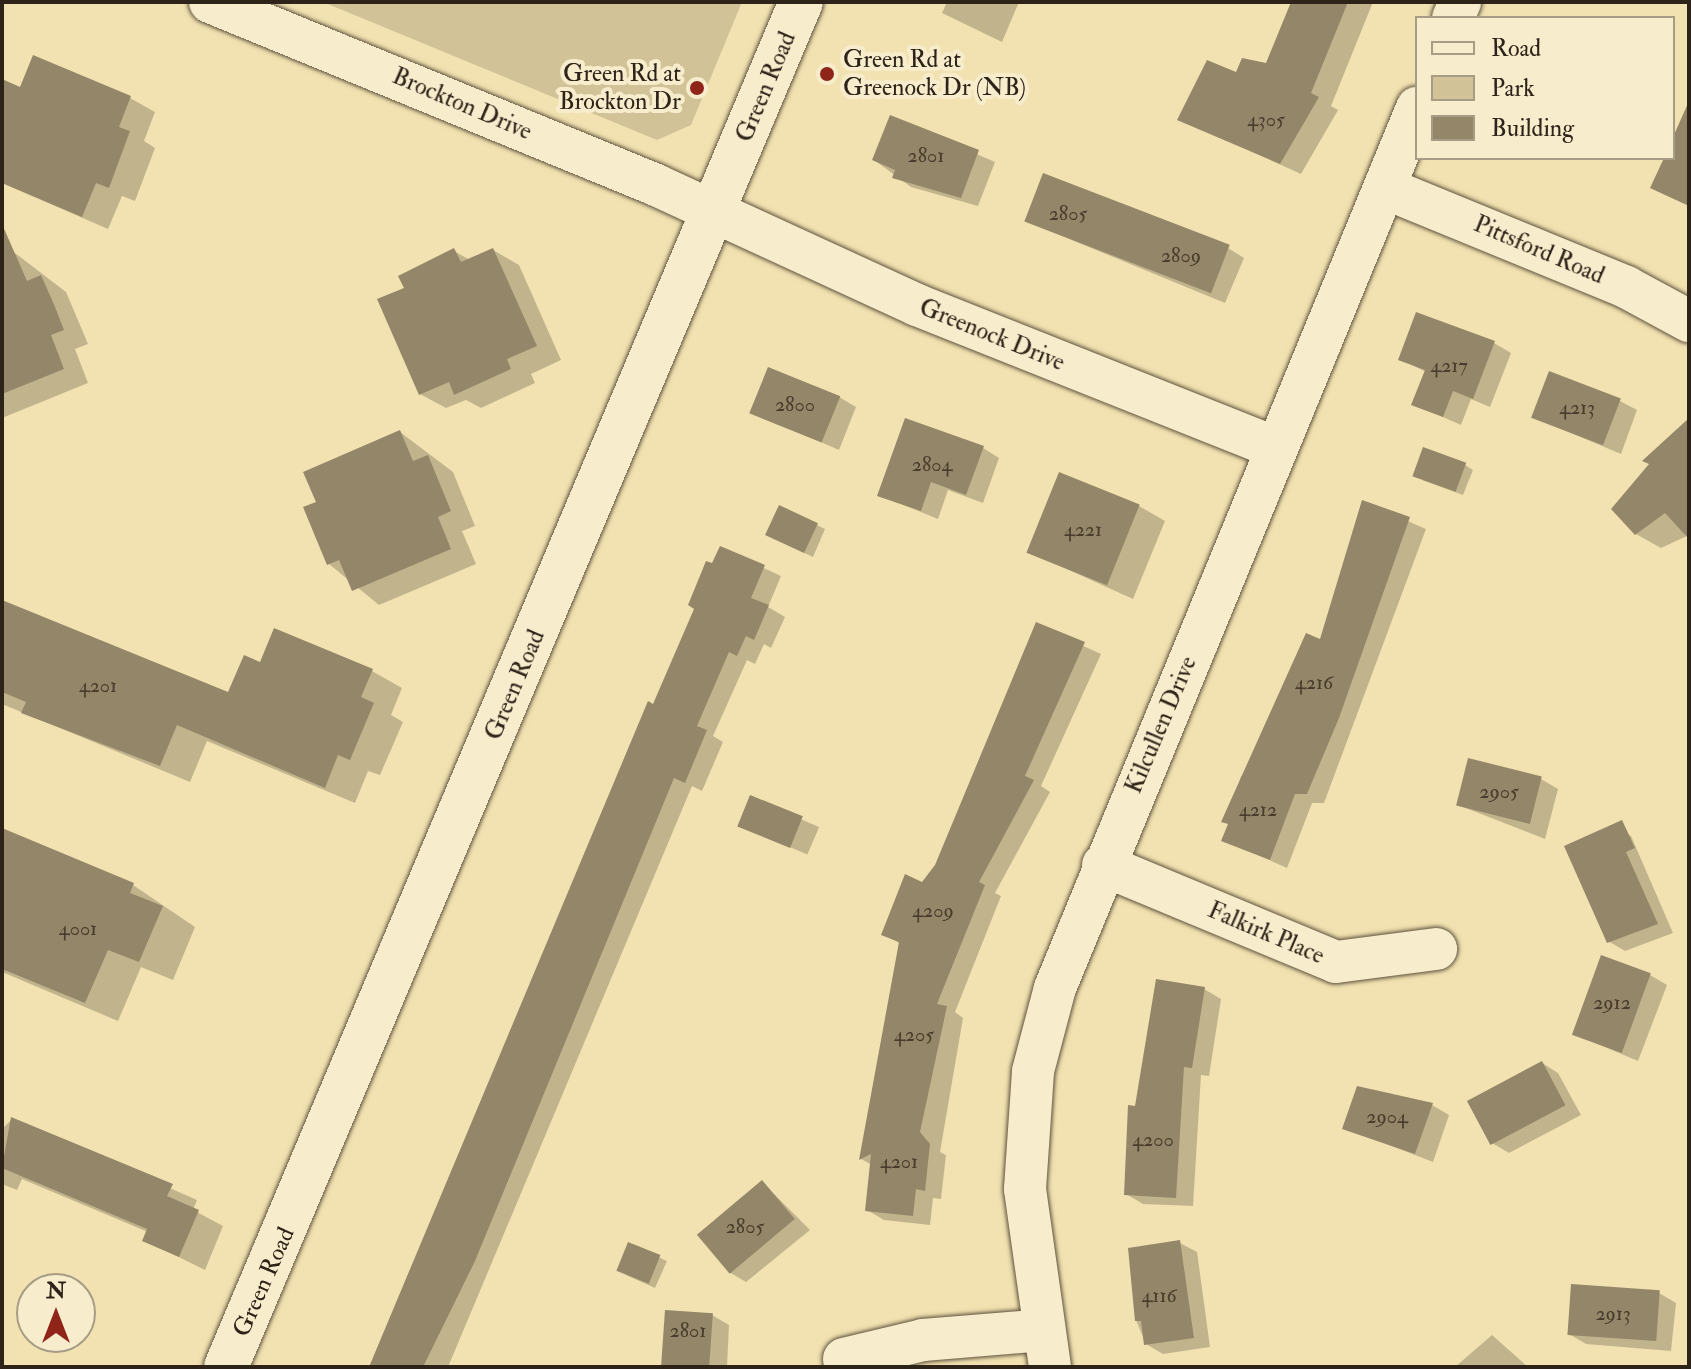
<!DOCTYPE html>
<style>
body{margin:0}
#map{position:relative;width:1691px;height:1369px;overflow:hidden;background:#f2e2b1;font-family:"IM FELL Double Pica",serif}
div>[style]{position:absolute}
.green>*{inset:0;background:#d1c297}
.shadow>*{inset:0;background:#0003;transform-origin:0 0}
.building>*{inset:0;background:#948668;transform-origin:0 0}
.roads{filter:drop-shadow(0 0 2px #5f533e) drop-shadow(0 0 2px #5f533e)}
.street>*{height:42px;margin:-21px;padding:0 21px;transform-origin:21px;border-radius:21px;background:#f7eccc}
.secondary>*{height:44px;margin:-22px;padding:0 22px;transform-origin:22px;border-radius:22px;background:#f7eccc}
.dots>*{width:22px;height:22px;translate:-50% -50%;box-sizing:border-box;border:4px solid #f7eccc;border-radius:50%}
span{translate:-50% -50%;white-space:nowrap;text-align:center;line-height:1.15;-webkit-text-stroke:8px #f7eccc;paint-order:stroke}
.number-label{font-size:20px;color:#483c2c}
.number-label span{-webkit-text-stroke-width:0}
.poi-label{font-size:24px;color:#2e2318}
.left{translate:0 -50%;text-align:left}
.right{translate:-100% -50%;text-align:right}
.street-label{font-size:24px;color:#2e2318}
.frame{position:absolute;inset:0;border:4px solid #2e2318;pointer-events:none}
.legend{position:absolute;left:1415px;top:16px;width:260px;height:144px;box-sizing:border-box;background:#f7eccc;border:2px solid #a79c84;margin:0;padding:10px 14px;list-style:none;font-size:24px;color:#2e2318}
.legend li{display:flex;align-items:center;gap:16px;height:40px}
.legend b{width:40px;border:2px solid #a79c84}
.north{position:absolute;left:16px;top:1273px;width:80px;height:80px;box-sizing:border-box;background:#f7eccc;border:2px solid #a79c84;border-radius:50%;rotate:0deg;font-size:22px;font-weight:700;line-height:32px;text-align:center;color:#2e2318}
.north::after{content:'';display:block;margin:auto;width:28px;height:36px;background:#8f2418;clip-path:polygon(50% 0,100% 100%,50% 72%,0 100%)}
</style>
<div id="map">
<div class="green">
<i style="clip-path:polygon(323px 2px,742px 2px,691px 125px,657px 140px)"></i>
</div>
<div class="shadow">
<i style="clip-path:polygon(947px 2px,1019px 2px,1002px 42px,942px 13px)"></i>
<i style="clip-path:polygon(1293px 2px,1373px 2px,1331px 106px,1338px 110px,1301px 174px,1180px 119px,1237px 74px,1267px 65px)"></i>
<i style="clip-path:polygon(21px 90px,130px 98px,155px 112px,144px 141px,155px 148px,135px 201px,122px 196px,108px 229px,2px 183px,2px 96px)"></i>
<i style="clip-path:polygon(891px 117px,995px 162px,978px 206px,911px 187px,874px 160px)"></i>
<i style="clip-path:polygon(1023px 220px,1228px 248px,1244px 258px,1225px 303px)"></i>
<i style="clip-path:polygon(493px 250px,519px 265px,561px 360px,531px 374px,535px 383px,481px 408px,466px 400px,446px 408px,420px 394px,406px 289px,454px 251px,470px 260px)"></i>
<i style="clip-path:polygon(15px 253px,66px 292px,88px 344px,75px 349px,88px 383px,2px 418px,2px 258px)"></i>
<i style="clip-path:polygon(1494px 343px,1511px 353px,1490px 407px,1471px 399px,1461px 425px,1414px 404px,1426px 372px,1400px 359px)"></i>
<i style="clip-path:polygon(839px 397px,856px 407px,839px 450px,752px 412px)"></i>
<i style="clip-path:polygon(1620px 401px,1637px 410px,1621px 454px,1533px 417px)"></i>
<i style="clip-path:polygon(400px 432px,453px 472px,475px 526px,462px 531px,476px 564px,379px 605px,329px 564px,318px 503px)"></i>
<i style="clip-path:polygon(1689px 435px,1689px 535px,1661px 548px,1636px 534px)"></i>
<i style="clip-path:polygon(983px 448px,999px 458px,983px 503px,948px 490px,938px 519px,879px 495px)"></i>
<i style="clip-path:polygon(1465px 465px,1473px 470px,1463px 495px,1422px 480px)"></i>
<i style="clip-path:polygon(1364px 502px,1426px 529px,1324px 803px,1312px 803px,1287px 868px,1224px 840px,1241px 776px,1248px 779px,1321px 642px)"></i>
<i style="clip-path:polygon(1139px 506px,1165px 521px,1133px 599px,1029px 552px)"></i>
<i style="clip-path:polygon(780px 507px,825px 529px,813px 557px,775px 539px)"></i>
<i style="clip-path:polygon(721px 548px,781px 576px,768px 607px,785px 617px,771px 648px,764px 644px,755px 664px,747px 660px,713px 736px,723px 742px,702px 791px,692px 786px,448px 1367px,379px 1367px)"></i>
<i style="clip-path:polygon(2px 602px,229px 694px,261px 664px,372px 671px,402px 688px,391px 715px,403px 722px,380px 775px,368px 771px,355px 803px,207px 741px,190px 782px,2px 704px)"></i>
<i style="clip-path:polygon(1037px 625px,1101px 654px,1041px 786px,1050px 792px,995px 893px,1001px 896px,955px 1012px,963px 1018px,940px 1152px,946px 1155px,941px 1199px,933px 1198px,930px 1225px,884px 1220px,867px 1210px,872px 1165px,861px 1159px,901px 944px,883px 934px,937px 866px)"></i>
<i style="clip-path:polygon(1541px 779px,1558px 789px,1545px 839px,1458px 805px)"></i>
<i style="left:751px;top:798px;width:74px;height:30px;rotate:23deg"></i>
<i style="clip-path:polygon(1614px 826px,1631px 836px,1673px 933px,1625px 951px,1608px 941px)"></i>
<i style="clip-path:polygon(2px 830px,133px 885px,195px 927px,173px 980px,141px 967px,118px 1021px,2px 972px)"></i>
<i style="clip-path:polygon(1650px 975px,1667px 985px,1638px 1061px,1574px 1034px)"></i>
<i style="clip-path:polygon(1204px 989px,1221px 999px,1209px 1076px,1201px 1075px,1193px 1206px,1143px 1204px,1126px 1194px,1137px 1108px)"></i>
<i style="clip-path:polygon(1542px 1063px,1558px 1073px,1581px 1115px,1509px 1153px,1492px 1143px)"></i>
<i style="clip-path:polygon(1432px 1105px,1449px 1115px,1433px 1162px,1345px 1128px)"></i>
<i style="clip-path:polygon(12px 1119px,197px 1200px,193px 1210px,223px 1226px,205px 1270px,144px 1240px,148px 1232px,22px 1179px,17px 1190px,2px 1184px,2px 1129px)"></i>
<i style="clip-path:polygon(762px 1182px,810px 1230px,746px 1282px,729px 1272px)"></i>
<i style="clip-path:polygon(1180px 1243px,1197px 1252px,1210px 1347px,1163px 1354px,1146px 1344px,1136px 1320px)"></i>
<i style="clip-path:polygon(629px 1244px,667px 1261px,655px 1288px,626px 1275px)"></i>
<i style="clip-path:polygon(1659px 1293px,1676px 1303px,1671px 1351px,1586px 1344px,1569px 1334px)"></i>
<i style="clip-path:polygon(712px 1315px,729px 1325px,727px 1367px,663px 1367px)"></i>
<i style="clip-path:polygon(1492px 1335px,1528px 1367px,1455px 1367px)"></i>
</div>
<div class="building">
<i style="clip-path:polygon(1291px 2px,1348px 2px,1311px 93px,1319px 97px,1280px 164px,1177px 120px,1207px 60px,1236px 72px,1242px 58px,1266px 63px)"></i>
<i style="clip-path:polygon(33px 55px,131px 96px,119px 127px,130px 131px,109px 188px,96px 183px,82px 217px,2px 183px,2px 79px,20px 87px)"></i>
<i style="clip-path:polygon(1689px 101px,1689px 206px,1650px 188px,1664px 158px,1673px 158px,1673px 137px)"></i>
<i style="clip-path:polygon(890px 115px,979px 150px,961px 198px,892px 178px,895px 170px,872px 160px)"></i>
<i style="left:1043px;top:173px;width:200px;height:52px;rotate:21deg"></i>
<i style="clip-path:polygon(2px 224px,27px 281px,41px 275px,55px 307px,64px 330px,51px 335px,64px 369px,2px 394px)"></i>
<i style="clip-path:polygon(454px 248px,461px 262px,493px 248px,537px 346px,507px 359px,511px 369px,454px 395px,449px 382px,419px 395px,377px 299px,404px 288px,398px 276px)"></i>
<i style="clip-path:polygon(1416px 312px,1495px 341px,1473px 399px,1453px 391px,1443px 417px,1411px 405px,1425px 370px,1398px 360px)"></i>
<i style="left:768px;top:367px;width:78px;height:50px;rotate:22deg"></i>
<i style="left:1549px;top:371px;width:77px;height:50px;rotate:21deg"></i>
<i style="clip-path:polygon(905px 418px,984px 446px,966px 495px,931px 482px,921px 511px,877px 496px)"></i>
<i style="clip-path:polygon(1689px 418px,1689px 539px,1665px 513px,1635px 535px,1611px 509px,1649px 464px,1642px 461px)"></i>
<i style="clip-path:polygon(400px 430px,413px 461px,428px 455px,451px 511px,438px 517px,451px 549px,352px 591px,339px 560px,327px 565px,303px 507px,316px 502px,303px 472px)"></i>
<i style="left:1423px;top:447px;width:46px;height:31px;rotate:20deg"></i>
<i style="left:1059px;top:472px;width:87px;height:87px;rotate:22deg"></i>
<i style="clip-path:polygon(1362px 500px,1410px 517px,1339px 718px,1307px 794px,1295px 794px,1270px 860px,1221px 841px,1228px 824px,1221px 822px,1306px 633px,1320px 639px)"></i>
<i style="left:779px;top:505px;width:43px;height:33px;rotate:25deg"></i>
<i style="clip-path:polygon(720px 546px,765px 565px,751px 598px,769px 605px,754px 640px,746px 636px,737px 656px,729px 652px,697px 726px,707px 730px,685px 783px,674px 778px,475px 1261px,423px 1367px,369px 1367px,648px 701px,653px 704px,694px 609px,688px 605px,706px 561px,712px 563px)"></i>
<i style="clip-path:polygon(2px 600px,228px 692px,244px 655px,260px 662px,274px 628px,373px 669px,361px 697px,374px 703px,350px 760px,338px 755px,325px 788px,177px 725px,160px 766px,21px 713px,26px 702px,2px 692px)"></i>
<i style="clip-path:polygon(1036px 622px,1085px 642px,1025px 776px,1034px 780px,979px 882px,985px 885px,937px 1004px,947px 1006px,920px 1132px,930px 1144px,925px 1191px,916px 1189px,913px 1216px,865px 1211px,871px 1154px,859px 1160px,899px 942px,881px 935px,905px 874px,922px 882px,935px 865px)"></i>
<i style="left:1468px;top:758px;width:76px;height:49px;rotate:14deg"></i>
<i style="left:750px;top:795px;width:57px;height:34px;rotate:22deg"></i>
<i style="clip-path:polygon(1622px 820px,1635px 848px,1626px 852px,1658px 924px,1607px 943px,1564px 846px)"></i>
<i style="clip-path:polygon(2px 828px,134px 883px,130px 893px,163px 906px,139px 962px,108px 950px,85px 1003px,2px 969px)"></i>
<i style="left:1601px;top:955px;width:53px;height:85px;rotate:20deg"></i>
<i style="clip-path:polygon(1156px 979px,1205px 987px,1192px 1068px,1184px 1067px,1176px 1198px,1124px 1195px,1128px 1105px,1135px 1106px)"></i>
<i style="left:1542px;top:1061px;width:50px;height:85px;rotate:62deg"></i>
<i style="clip-path:polygon(1357px 1086px,1433px 1103px,1415px 1154px,1342px 1129px)"></i>
<i style="clip-path:polygon(11px 1117px,173px 1184px,167px 1196px,199px 1210px,179px 1257px,142px 1241px,147px 1229px,2px 1168px)"></i>
<i style="left:762px;top:1180px;width:51px;height:85px;rotate:50deg"></i>
<i style="clip-path:polygon(1180px 1240px,1194px 1338px,1144px 1345px,1141px 1321px,1135px 1321px,1128px 1248px)"></i>
<i style="left:628px;top:1242px;width:35px;height:31px;rotate:22deg"></i>
<i style="left:1571px;top:1284px;width:89px;height:51px;rotate:4deg"></i>
<i style="left:665px;top:1310px;width:48px;height:57px;rotate:4deg"></i>
</div>
<div class="roads">
<div class="street">
<i style="left:210px;top:2px;width:482px;rotate:22.3deg"></i>
<i style="left:656px;top:185px;width:287px;rotate:24.7deg"></i>
<i style="left:917px;top:305px;width:386px;rotate:21.7deg"></i>
<i style="left:1453px;top:18px;width:17px;rotate:-66deg"></i>
<i style="left:1385px;top:188px;width:261px;rotate:22.3deg"></i>
<i style="left:1626px;top:287px;width:72px;rotate:28.4deg"></i>
<i style="left:1103px;top:865px;width:252px;rotate:22.6deg"></i>
<i style="left:1336px;top:962px;width:101px;rotate:-7.4deg"></i>
<i style="left:844px;top:1359px;width:81px;rotate:-13.5deg"></i>
<i style="left:923px;top:1340px;width:121px;rotate:-4.7deg"></i>
<i style="left:1050px;top:1367px;width:180px;rotate:-98deg"></i>
<i style="left:1025px;top:1189px;width:118px;rotate:-86.1deg"></i>
<i style="left:1033px;top:1071px;width:86px;rotate:-75.2deg"></i>
<i style="left:1055px;top:988px;width:952px;rotate:-67.64deg"></i>
</div>
<div class="secondary">
<i style="left:226px;top:1367px;width:1481px;rotate:-67.16deg"></i>
</div>
</div>
<div class="dots">
<i style="left:827px;top:74px;background:#8f2418"></i>
<i style="left:697px;top:88px;background:#8f2418"></i>
</div>
<div class="number-label">
<span style="left:1266px;top:119px">4305</span>
<span style="left:926px;top:155px">2801</span>
<span style="left:1068px;top:213px">2805</span>
<span style="left:1181px;top:255px">2809</span>
<span style="left:1449px;top:365px">4217</span>
<span style="left:795px;top:404px">2800</span>
<span style="left:1577px;top:407px">4213</span>
<span style="left:932px;top:464px">2804</span>
<span style="left:1083px;top:529px">4221</span>
<span style="left:1314px;top:682px">4216</span>
<span style="left:98px;top:685px">4201</span>
<span style="left:1499px;top:791px">2905</span>
<span style="left:1258px;top:809px">4212</span>
<span style="left:933px;top:910px">4209</span>
<span style="left:78px;top:928px">4001</span>
<span style="left:1612px;top:1002px">2912</span>
<span style="left:914px;top:1034px">4205</span>
<span style="left:1387px;top:1116px">2904</span>
<span style="left:1153px;top:1139px">4200</span>
<span style="left:899px;top:1161px">4201</span>
<span style="left:745px;top:1226px">2805</span>
<span style="left:1159px;top:1295px">4116</span>
<span style="left:1613px;top:1313px">2913</span>
<span style="left:688px;top:1330px">2801</span>
</div>
<div class="poi-label">
<span class="left" style="left:843px;top:74px">Green Rd at<br>Greenock Dr (NB)</span>
<span class="right" style="left:681px;top:88px">Green Rd at<br>Brockton Dr</span>
</div>
<div class="street-label">
<span style="left:766px;top:87px;rotate:-67deg">Green Road</span>
<span style="left:462px;top:104px;rotate:23deg">Brockton Drive</span>
<span style="left:1539px;top:250px;rotate:23deg">Pittsford Road</span>
<span style="left:992px;top:335px;rotate:22deg">Greenock Drive</span>
<span style="left:515px;top:685px;rotate:-67deg">Green Road</span>
<span style="left:1161px;top:725px;rotate:-67deg">Kilcullen Drive</span>
<span style="left:1266px;top:933px;rotate:23deg">Falkirk Place</span>
<span style="left:264px;top:1282px;rotate:-66deg">Green Road</span>
</div>
<div class="frame"></div>
<ul class="legend">
<li><b style="height:10px;background:#f7eccc"></b>Road</li>
<li><b style="height:22px;background:#d1c297"></b>Park</li>
<li><b style="height:22px;background:#948668"></b>Building</li>
</ul>
<div class="north">N</div>
</div>
